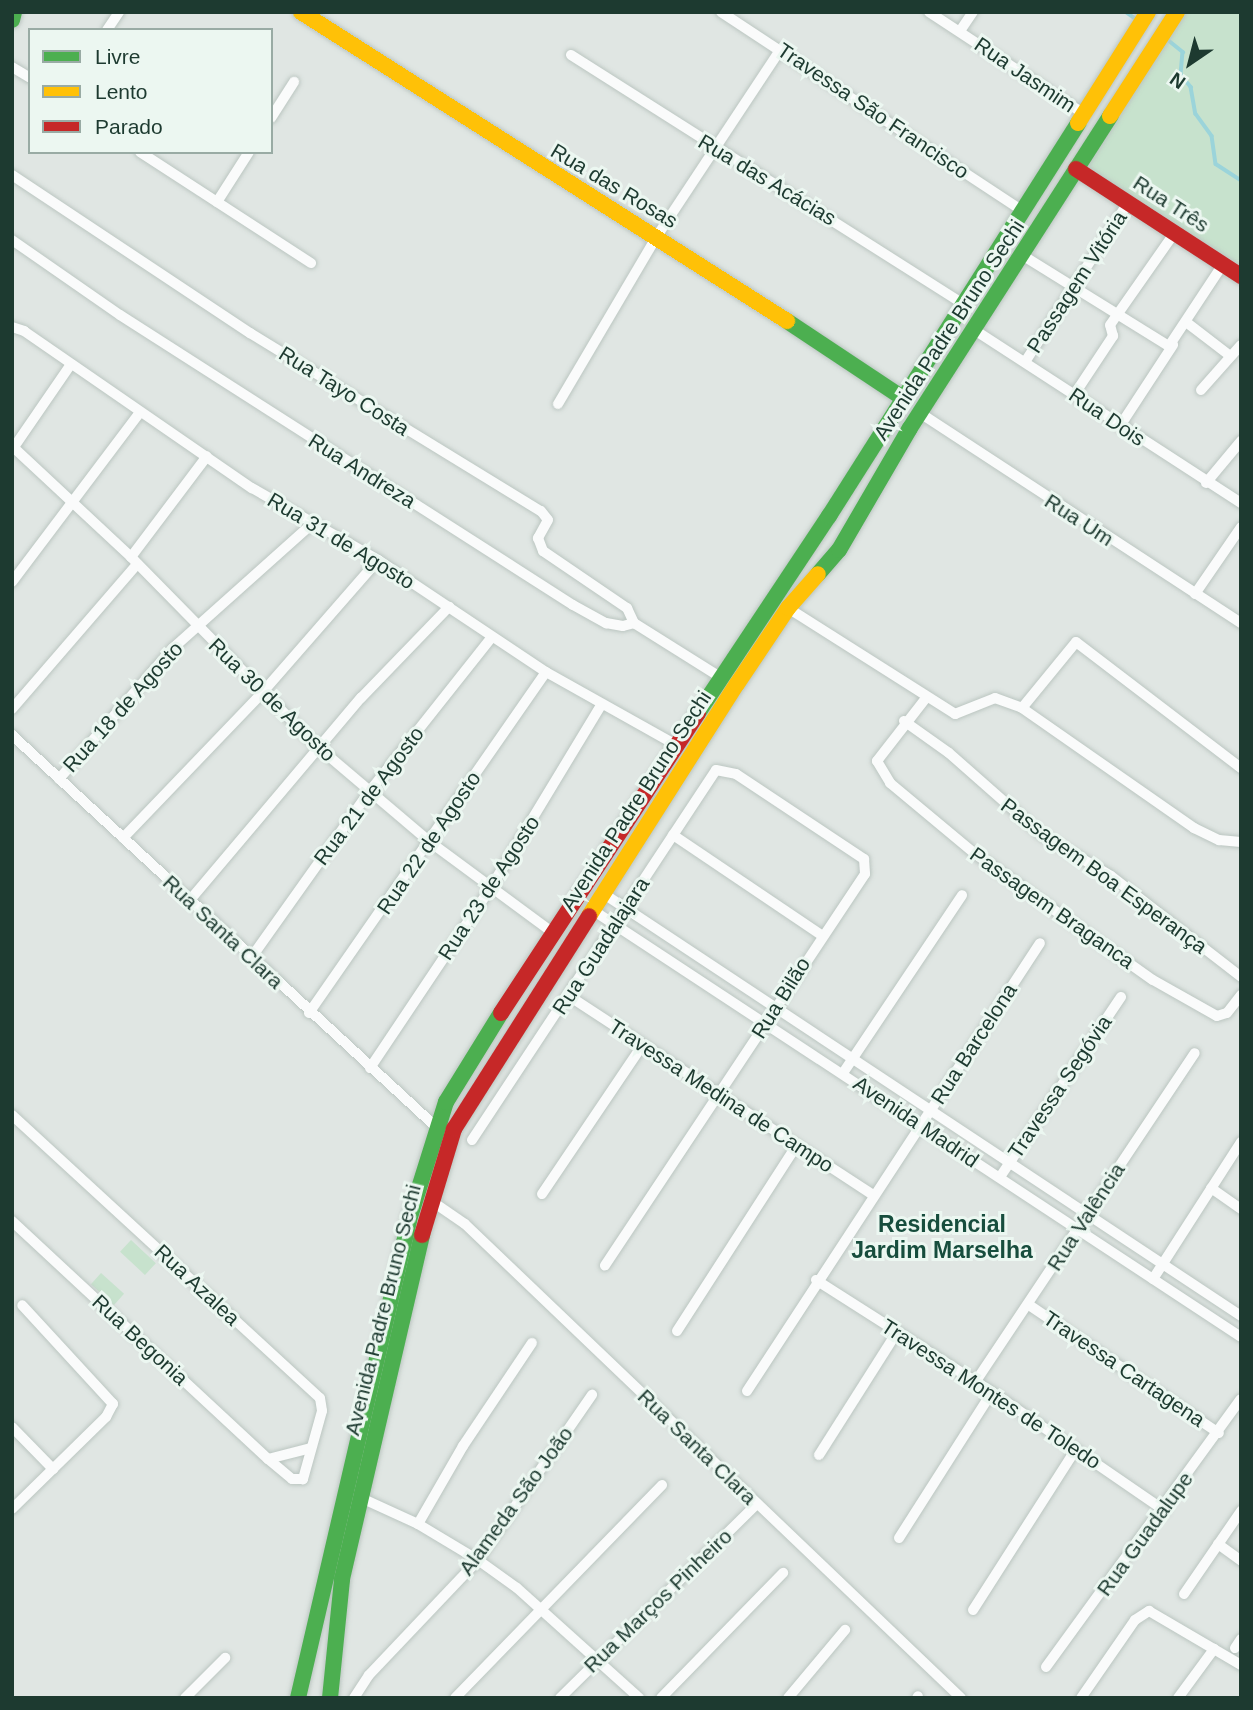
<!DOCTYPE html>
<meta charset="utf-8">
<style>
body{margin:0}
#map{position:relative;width:1253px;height:1710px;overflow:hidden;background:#e0e6e3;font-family:Arial,sans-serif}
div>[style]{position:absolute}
.green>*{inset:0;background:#c7e2cd;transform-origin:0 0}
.stream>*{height:3.5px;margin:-1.75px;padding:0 1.75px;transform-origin:1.75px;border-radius:1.75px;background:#9bd4da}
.roads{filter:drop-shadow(0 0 2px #bbc6c1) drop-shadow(0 0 2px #bbc6c1)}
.street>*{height:10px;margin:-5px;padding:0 5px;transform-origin:5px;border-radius:5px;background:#fafbfb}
.fast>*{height:16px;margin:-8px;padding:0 8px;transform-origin:8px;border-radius:8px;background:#4caf50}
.slow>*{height:16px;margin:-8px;padding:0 8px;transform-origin:8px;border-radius:8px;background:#ffc107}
.jam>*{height:16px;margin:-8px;padding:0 8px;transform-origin:8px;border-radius:8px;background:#c62828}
span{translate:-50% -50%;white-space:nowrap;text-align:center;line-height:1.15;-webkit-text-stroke:6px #ecf7f1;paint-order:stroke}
.street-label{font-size:21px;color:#1d3a30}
.neighbourhood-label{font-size:23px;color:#174d3d;font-weight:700}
.frame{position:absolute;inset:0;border:14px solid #1d3a30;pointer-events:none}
.legend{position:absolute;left:28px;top:28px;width:245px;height:126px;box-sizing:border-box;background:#ecf7f1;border:2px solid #99aba4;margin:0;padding:9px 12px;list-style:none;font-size:21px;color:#1d3a30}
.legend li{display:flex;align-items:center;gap:14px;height:35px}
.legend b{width:35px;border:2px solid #99aba4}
.north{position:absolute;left:1155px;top:28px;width:70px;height:70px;-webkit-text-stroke:5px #ecf7f1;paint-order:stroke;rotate:215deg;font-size:19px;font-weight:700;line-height:28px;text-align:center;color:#1d3a30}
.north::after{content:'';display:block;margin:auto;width:24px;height:32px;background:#1d3a30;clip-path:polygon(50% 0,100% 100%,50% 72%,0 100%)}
</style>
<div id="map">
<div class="green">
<i style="clip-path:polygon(1182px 12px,1241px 12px,1241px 266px,1082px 164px)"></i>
<i style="left:131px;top:1240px;width:34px;height:16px;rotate:43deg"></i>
<i style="left:101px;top:1273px;width:31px;height:15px;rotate:42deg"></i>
</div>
<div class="stream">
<i style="left:1126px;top:12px;width:12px;rotate:35deg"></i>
<i style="left:1167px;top:39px;width:21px;rotate:39deg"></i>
<i style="left:1183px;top:52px;width:23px;rotate:95deg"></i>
<i style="left:1181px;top:75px;width:16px;rotate:50deg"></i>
<i style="left:1191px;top:87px;width:27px;rotate:80deg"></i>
<i style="left:1196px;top:114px;width:27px;rotate:54deg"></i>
<i style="left:1212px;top:136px;width:28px;rotate:82deg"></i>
<i style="left:1216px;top:164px;width:30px;rotate:33deg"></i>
</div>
<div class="roads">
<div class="street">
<i style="left:721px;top:12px;width:363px;rotate:33.4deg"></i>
<i style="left:929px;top:12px;width:188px;rotate:33.3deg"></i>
<i style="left:107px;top:30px;width:22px;rotate:-56deg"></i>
<i style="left:960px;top:31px;width:23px;rotate:-56deg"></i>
<i style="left:571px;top:55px;width:464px;rotate:32.4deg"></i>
<i style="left:12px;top:67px;width:21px;rotate:31deg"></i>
<i style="left:271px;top:118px;width:43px;rotate:-57.4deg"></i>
<i style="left:140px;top:152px;width:204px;rotate:33deg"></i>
<i style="left:12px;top:175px;width:286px;rotate:33.6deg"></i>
<i style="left:250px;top:333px;width:341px;rotate:31.5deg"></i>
<i style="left:541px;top:511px;width:11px;rotate:52deg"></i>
<i style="left:548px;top:520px;width:21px;rotate:119deg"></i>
<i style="left:538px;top:538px;width:14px;rotate:69deg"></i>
<i style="left:543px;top:551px;width:102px;rotate:34.2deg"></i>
<i style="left:627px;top:608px;width:17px;rotate:65deg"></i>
<i style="left:217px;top:202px;width:59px;rotate:-57.4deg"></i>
<i style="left:12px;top:240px;width:131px;rotate:34.8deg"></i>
<i style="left:120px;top:315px;width:538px;rotate:32.63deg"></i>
<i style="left:573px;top:605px;width:38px;rotate:29deg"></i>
<i style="left:606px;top:623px;width:17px;rotate:10deg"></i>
<i style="left:623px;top:626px;width:11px;rotate:-15deg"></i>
<i style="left:1022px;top:255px;width:173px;rotate:31.8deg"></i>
<i style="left:1169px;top:346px;width:98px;rotate:-56.6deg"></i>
<i style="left:1186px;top:322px;width:54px;rotate:37.5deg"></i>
<i style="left:12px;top:327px;width:13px;rotate:18deg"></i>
<i style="left:24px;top:331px;width:277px;rotate:34.6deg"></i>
<i style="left:252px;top:488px;width:145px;rotate:29.7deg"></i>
<i style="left:378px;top:560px;width:202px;rotate:33.7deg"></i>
<i style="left:546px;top:672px;width:149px;rotate:29.3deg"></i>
<i style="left:973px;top:329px;width:320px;rotate:33deg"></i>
<i style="left:1025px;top:362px;width:192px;rotate:-57.1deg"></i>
<i style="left:1201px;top:390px;width:60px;rotate:-48.4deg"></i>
<i style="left:1074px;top:395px;width:71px;rotate:-56.5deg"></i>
<i style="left:1113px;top:336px;width:11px;rotate:-105deg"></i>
<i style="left:1110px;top:325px;width:113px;rotate:-55deg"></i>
<i style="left:558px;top:404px;width:195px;rotate:-59.5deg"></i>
<i style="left:657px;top:236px;width:224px;rotate:-56.5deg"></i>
<i style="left:920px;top:413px;width:384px;rotate:33.2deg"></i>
<i style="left:1120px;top:426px;width:97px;rotate:-56.8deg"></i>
<i style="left:12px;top:446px;width:163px;rotate:43deg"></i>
<i style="left:131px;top:557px;width:267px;rotate:45.5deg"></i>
<i style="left:318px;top:747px;width:147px;rotate:40.3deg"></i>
<i style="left:430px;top:842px;width:152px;rotate:36.4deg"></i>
<i style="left:12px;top:450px;width:104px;rotate:-55.5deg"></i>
<i style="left:1206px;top:483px;width:55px;rotate:-50.2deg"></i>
<i style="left:131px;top:557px;width:126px;rotate:-53deg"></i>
<i style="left:12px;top:582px;width:213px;rotate:-53deg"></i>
<i style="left:1195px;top:594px;width:81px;rotate:-55.5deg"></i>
<i style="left:788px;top:608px;width:198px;rotate:32.4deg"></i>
<i style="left:955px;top:714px;width:43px;rotate:-21.8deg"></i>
<i style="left:995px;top:698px;width:29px;rotate:20deg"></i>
<i style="left:1022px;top:708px;width:210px;rotate:34.9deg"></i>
<i style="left:1194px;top:828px;width:28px;rotate:26deg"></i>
<i style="left:1219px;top:840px;width:22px;rotate:5deg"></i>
<i style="left:634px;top:623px;width:102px;rotate:32.1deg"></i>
<i style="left:926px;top:698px;width:80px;rotate:127.9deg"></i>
<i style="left:877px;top:761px;width:26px;rotate:59deg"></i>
<i style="left:890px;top:783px;width:109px;rotate:39.8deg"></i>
<i style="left:974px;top:853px;width:219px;rotate:35.4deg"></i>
<i style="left:1153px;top:980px;width:73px;rotate:29.4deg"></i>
<i style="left:1217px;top:1016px;width:10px;rotate:-17deg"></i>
<i style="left:1227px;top:1013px;width:23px;rotate:-52deg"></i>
<i style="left:1022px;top:708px;width:85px;rotate:-50.7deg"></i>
<i style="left:1076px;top:642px;width:208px;rotate:37.4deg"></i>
<i style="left:12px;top:709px;width:191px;rotate:-49.2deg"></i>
<i style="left:904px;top:721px;width:55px;rotate:35.4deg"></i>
<i style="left:949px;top:753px;width:124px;rotate:41.4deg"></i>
<i style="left:1042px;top:835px;width:80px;rotate:30.7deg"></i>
<i style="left:1111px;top:876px;width:165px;rotate:37.8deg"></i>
<i style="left:12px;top:735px;width:576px;rotate:42.75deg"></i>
<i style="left:59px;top:779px;width:172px;rotate:-49deg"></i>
<i style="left:172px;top:649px;width:189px;rotate:-41.8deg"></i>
<i style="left:673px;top:835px;width:179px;rotate:34deg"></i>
<i style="left:123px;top:838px;width:201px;rotate:-46.2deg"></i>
<i style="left:262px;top:693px;width:176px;rotate:-48.9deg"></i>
<i style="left:601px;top:892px;width:768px;rotate:33.52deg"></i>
<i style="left:190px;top:900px;width:265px;rotate:-49.8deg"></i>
<i style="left:361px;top:698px;width:127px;rotate:-46deg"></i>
<i style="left:591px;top:909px;width:778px;rotate:33.36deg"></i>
<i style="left:251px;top:958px;width:204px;rotate:-54.6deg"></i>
<i style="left:369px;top:792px;width:198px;rotate:-51.6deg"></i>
<i style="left:569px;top:996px;width:363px;rotate:33.2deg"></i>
<i style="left:309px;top:1013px;width:415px;rotate:-55.2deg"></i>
<i style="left:370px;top:1068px;width:218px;rotate:-56.2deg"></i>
<i style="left:491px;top:887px;width:214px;rotate:-58.8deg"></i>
<i style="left:843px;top:1073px;width:214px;rotate:-56.2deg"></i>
<i style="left:12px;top:1115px;width:418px;rotate:42.6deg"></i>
<i style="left:320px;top:1398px;width:13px;rotate:81deg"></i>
<i style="left:322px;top:1411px;width:71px;rotate:105.6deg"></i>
<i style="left:303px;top:1479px;width:11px;rotate:180deg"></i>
<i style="left:292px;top:1479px;width:31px;rotate:-140deg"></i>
<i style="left:268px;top:1459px;width:350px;rotate:-137.1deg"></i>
<i style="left:472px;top:1140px;width:443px;rotate:-56.6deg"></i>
<i style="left:716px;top:770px;width:20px;rotate:11deg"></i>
<i style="left:736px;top:774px;width:154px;rotate:33.6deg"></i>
<i style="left:864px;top:859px;width:15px;rotate:86deg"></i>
<i style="left:865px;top:874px;width:470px;rotate:123.6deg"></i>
<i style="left:1000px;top:1177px;width:217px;rotate:-56.1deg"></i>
<i style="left:1211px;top:1188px;width:37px;rotate:35deg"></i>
<i style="left:542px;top:1194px;width:179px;rotate:-56deg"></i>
<i style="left:430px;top:1200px;width:42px;rotate:34.4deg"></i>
<i style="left:465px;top:1224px;width:686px;rotate:43.7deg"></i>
<i style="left:1153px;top:1279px;width:163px;rotate:-57.3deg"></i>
<i style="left:816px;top:1280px;width:209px;rotate:32.5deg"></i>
<i style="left:992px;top:1392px;width:209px;rotate:34.5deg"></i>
<i style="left:1029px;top:1305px;width:229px;rotate:34deg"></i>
<i style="left:677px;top:1331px;width:220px;rotate:-57.2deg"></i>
<i style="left:976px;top:1381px;width:394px;rotate:-56.3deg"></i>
<i style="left:747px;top:1391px;width:535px;rotate:-56.81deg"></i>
<i style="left:12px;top:1427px;width:59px;rotate:45.7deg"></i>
<i style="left:819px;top:1455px;width:146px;rotate:-57.6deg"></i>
<i style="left:268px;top:1459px;width:44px;rotate:-14.3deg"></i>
<i style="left:359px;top:1497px;width:65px;rotate:24.6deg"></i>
<i style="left:418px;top:1524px;width:70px;rotate:31deg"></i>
<i style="left:478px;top:1560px;width:48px;rotate:35.7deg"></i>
<i style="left:517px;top:1588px;width:164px;rotate:42deg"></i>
<i style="left:12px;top:1509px;width:132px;rotate:-44.4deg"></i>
<i style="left:106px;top:1417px;width:15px;rotate:-62deg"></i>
<i style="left:113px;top:1404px;width:134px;rotate:-132.6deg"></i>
<i style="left:418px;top:1524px;width:90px;rotate:-60deg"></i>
<i style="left:463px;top:1446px;width:124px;rotate:-56.2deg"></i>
<i style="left:899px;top:1538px;width:173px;rotate:-57.5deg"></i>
<i style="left:1218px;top:1544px;width:29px;rotate:36deg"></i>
<i style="left:1184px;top:1594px;width:101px;rotate:-55.5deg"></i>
<i style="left:973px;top:1610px;width:191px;rotate:-57.4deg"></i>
<i style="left:1235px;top:1648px;width:11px;rotate:-56deg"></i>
<i style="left:1046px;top:1667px;width:331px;rotate:-54deg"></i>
<i style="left:185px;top:1698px;width:57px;rotate:-45deg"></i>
<i style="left:354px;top:1698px;width:27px;rotate:-57deg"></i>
<i style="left:369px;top:1675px;width:158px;rotate:-46.5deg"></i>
<i style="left:478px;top:1560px;width:201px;rotate:-55.4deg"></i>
<i style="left:455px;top:1698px;width:297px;rotate:-45.8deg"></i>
<i style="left:560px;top:1698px;width:276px;rotate:-44.6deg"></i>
<i style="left:661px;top:1698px;width:175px;rotate:-45.7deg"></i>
<i style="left:788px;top:1698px;width:89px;rotate:-50deg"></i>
<i style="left:917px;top:1698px;width:2px;rotate:-63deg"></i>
<i style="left:1081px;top:1698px;width:95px;rotate:-55.3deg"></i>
<i style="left:1135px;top:1620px;width:17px;rotate:-33deg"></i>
<i style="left:1149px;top:1611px;width:107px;rotate:30.4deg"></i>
<i style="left:1178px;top:1698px;width:61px;rotate:-53.7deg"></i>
</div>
<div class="fast">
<i style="left:12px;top:20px;width:8px;rotate:-76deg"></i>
<i style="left:787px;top:321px;width:139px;rotate:33.6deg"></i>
<i style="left:818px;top:574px;width:32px;rotate:-49deg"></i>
<i style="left:839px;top:550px;width:141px;rotate:-59.8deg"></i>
<i style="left:910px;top:428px;width:371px;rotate:-57.3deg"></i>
<i style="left:698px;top:713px;width:237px;rotate:-56.4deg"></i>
<i style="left:829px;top:516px;width:465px;rotate:-57.6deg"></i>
<i style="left:298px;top:1698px;width:491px;rotate:-76.9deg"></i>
<i style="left:409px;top:1220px;width:124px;rotate:-72.6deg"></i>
<i style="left:446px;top:1102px;width:105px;rotate:-58.3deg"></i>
<i style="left:330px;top:1698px;width:120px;rotate:-84.2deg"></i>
<i style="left:342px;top:1579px;width:353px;rotate:-76.9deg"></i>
</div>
<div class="slow">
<i style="left:301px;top:12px;width:576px;rotate:32.45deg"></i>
<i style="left:1110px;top:116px;width:124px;rotate:-57.2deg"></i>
<i style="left:1078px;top:123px;width:131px;rotate:-57.8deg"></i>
<i style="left:589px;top:916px;width:275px;rotate:-57.5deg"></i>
<i style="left:737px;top:684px;width:92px;rotate:-56.1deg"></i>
<i style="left:788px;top:608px;width:45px;rotate:-48.6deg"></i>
</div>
<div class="jam">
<i style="left:1076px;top:169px;width:197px;rotate:33deg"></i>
<i style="left:501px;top:1013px;width:359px;rotate:-56.7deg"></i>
<i style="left:422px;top:1235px;width:111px;rotate:-73.2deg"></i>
<i style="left:454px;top:1129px;width:252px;rotate:-57.6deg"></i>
</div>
</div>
<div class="street-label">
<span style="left:1025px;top:75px;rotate:34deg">Rua Jasmim</span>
<span style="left:873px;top:111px;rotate:34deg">Travessa São Francisco</span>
<span style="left:767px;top:180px;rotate:31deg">Rua das Acácias</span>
<span style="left:614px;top:186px;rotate:31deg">Rua das Rosas</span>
<span style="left:1171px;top:204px;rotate:33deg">Rua Três</span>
<span style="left:1077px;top:282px;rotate:-57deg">Passagem Vitória</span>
<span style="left:949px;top:330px;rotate:-57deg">Avenida Padre Bruno Sechi</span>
<span style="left:344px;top:391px;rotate:32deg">Rua Tayo Costa</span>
<span style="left:1107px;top:417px;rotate:34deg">Rua Dois</span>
<span style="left:362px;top:471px;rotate:32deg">Rua Andreza</span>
<span style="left:1079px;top:520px;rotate:33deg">Rua Um</span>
<span style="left:341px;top:541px;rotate:31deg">Rua 31 de Agosto</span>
<span style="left:272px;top:700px;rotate:44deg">Rua 30 de Agosto</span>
<span style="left:123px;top:707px;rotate:-48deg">Rua 18 de Agosto</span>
<span style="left:369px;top:796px;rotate:-53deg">Rua 21 de Agosto</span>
<span style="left:636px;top:801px;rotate:-57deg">Avenida Padre Bruno Sechi</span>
<span style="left:429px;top:843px;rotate:-56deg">Rua 22 de Agosto</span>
<span style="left:1104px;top:876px;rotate:36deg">Passagem Boa Esperança</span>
<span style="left:489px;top:888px;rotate:-57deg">Rua 23 de Agosto</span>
<span style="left:1052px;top:908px;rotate:35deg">Passagem Braganca</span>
<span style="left:223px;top:932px;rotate:43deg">Rua Santa Clara</span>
<span style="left:601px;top:946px;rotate:-57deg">Rua Guadalajara</span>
<span style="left:781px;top:998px;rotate:-58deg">Rua Bilão</span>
<span style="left:974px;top:1044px;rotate:-57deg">Rua Barcelona</span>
<span style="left:1060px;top:1087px;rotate:-56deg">Travessa Segóvia</span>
<span style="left:721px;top:1096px;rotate:33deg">Travessa Medina de Campo</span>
<span style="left:916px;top:1122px;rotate:34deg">Avenida Madrid</span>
<span style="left:1086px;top:1217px;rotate:-57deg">Rua Valência</span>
<span style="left:197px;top:1285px;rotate:43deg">Rua Azalea</span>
<span style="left:383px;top:1310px;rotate:-76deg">Avenida Padre Bruno Sechi</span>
<span style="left:140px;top:1340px;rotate:43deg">Rua Begonia</span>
<span style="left:1124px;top:1369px;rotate:34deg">Travessa Cartagena</span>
<span style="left:991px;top:1394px;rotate:33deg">Travessa Montes de Toledo</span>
<span style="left:697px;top:1447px;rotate:44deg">Rua Santa Clara</span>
<span style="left:516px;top:1501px;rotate:-54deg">Alameda São João</span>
<span style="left:1145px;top:1534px;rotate:-54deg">Rua Guadalupe</span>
<span style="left:658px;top:1601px;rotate:-44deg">Rua Marços Pinheiro</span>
</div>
<div class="neighbourhood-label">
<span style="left:942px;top:1237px">Residencial<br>Jardim Marselha</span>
</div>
<div class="frame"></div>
<ul class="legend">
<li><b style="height:9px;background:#4caf50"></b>Livre</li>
<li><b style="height:9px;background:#ffc107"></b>Lento</li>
<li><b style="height:9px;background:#c62828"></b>Parado</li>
</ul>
<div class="north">N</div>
</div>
